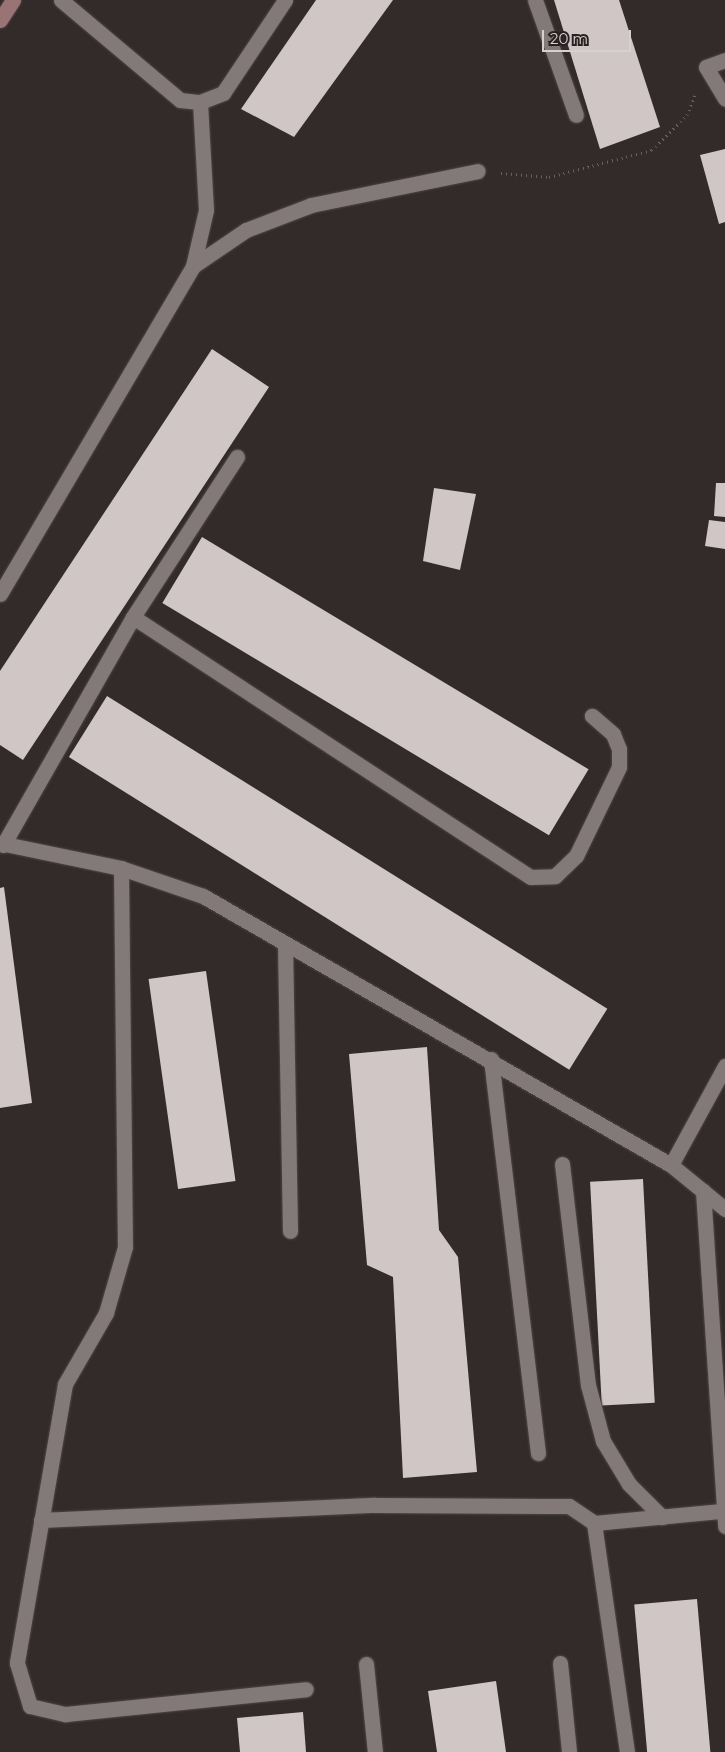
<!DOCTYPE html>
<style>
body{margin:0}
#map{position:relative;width:725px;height:1752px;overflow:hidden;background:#332a2a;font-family:Montserrat,sans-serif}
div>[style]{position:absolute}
.building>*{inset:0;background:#d1c6c6;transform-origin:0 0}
.path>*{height:3px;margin-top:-1.5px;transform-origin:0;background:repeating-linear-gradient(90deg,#686161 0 1px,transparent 0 5px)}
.roads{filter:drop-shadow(0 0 1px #4f4848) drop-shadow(0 0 1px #4f4848)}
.service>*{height:15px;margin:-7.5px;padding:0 7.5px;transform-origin:7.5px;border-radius:7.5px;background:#837979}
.minor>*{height:15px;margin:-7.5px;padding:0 7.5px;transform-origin:7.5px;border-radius:7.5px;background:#837979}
.secondary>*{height:15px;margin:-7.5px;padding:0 7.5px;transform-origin:7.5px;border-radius:7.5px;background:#9a7375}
span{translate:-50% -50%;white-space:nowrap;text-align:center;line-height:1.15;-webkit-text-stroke:5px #292021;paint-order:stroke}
.scale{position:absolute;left:542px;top:30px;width:89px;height:22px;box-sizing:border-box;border:2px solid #d6d1d1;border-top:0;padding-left:6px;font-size:15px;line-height:18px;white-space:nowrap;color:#d6d1d1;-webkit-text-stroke:4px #292021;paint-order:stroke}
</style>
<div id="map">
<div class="building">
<i style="clip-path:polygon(316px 0,393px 0,294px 137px,241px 109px)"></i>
<i style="clip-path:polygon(554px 0,619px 0,660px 127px,600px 149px)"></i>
<i style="clip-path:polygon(725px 149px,725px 222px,719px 224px,700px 155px)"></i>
<i style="clip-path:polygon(212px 349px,269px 387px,23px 760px,0 745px,0 671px)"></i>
<i style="clip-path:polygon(716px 483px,725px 483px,725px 517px,714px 516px)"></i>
<i style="clip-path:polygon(434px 488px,476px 494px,460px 570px,423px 561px)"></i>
<i style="clip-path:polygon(709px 520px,725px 522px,725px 549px,705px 546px)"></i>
<i style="left:202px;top:537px;width:451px;height:77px;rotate:31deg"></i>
<i style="left:107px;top:696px;width:590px;height:72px;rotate:32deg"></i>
<i style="clip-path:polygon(4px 887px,32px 1103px,0 1108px,0 888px)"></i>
<i style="left:206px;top:971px;width:212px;height:58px;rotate:82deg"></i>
<i style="clip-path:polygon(427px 1047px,439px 1230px,458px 1257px,477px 1472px,403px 1478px,393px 1277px,367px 1265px,349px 1054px)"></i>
<i style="left:643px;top:1179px;width:224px;height:53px;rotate:87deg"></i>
<i style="left:697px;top:1599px;width:154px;height:63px;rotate:85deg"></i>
<i style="clip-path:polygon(496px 1681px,506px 1752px,437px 1752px,428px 1691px)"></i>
<i style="clip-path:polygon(303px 1712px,306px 1752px,240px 1752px,237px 1718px)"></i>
</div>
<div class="path">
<i style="left:501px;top:173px;width:48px;rotate:4.8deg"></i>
<i style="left:549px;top:177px;width:106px;rotate:-14.7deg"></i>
<i style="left:652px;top:150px;width:49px;rotate:-45deg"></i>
<i style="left:687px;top:115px;width:24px;rotate:-68deg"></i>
</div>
<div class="roads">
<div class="service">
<i style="left:535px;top:0;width:122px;rotate:70.4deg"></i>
<i style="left:133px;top:617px;width:475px;rotate:33.2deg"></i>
<i style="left:531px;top:877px;width:24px;rotate:-2deg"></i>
<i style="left:555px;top:876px;width:29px;rotate:-44deg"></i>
<i style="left:576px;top:856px;width:99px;rotate:-64.2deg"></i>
<i style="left:619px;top:767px;width:18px;rotate:-90deg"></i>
<i style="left:619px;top:749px;width:16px;rotate:-112deg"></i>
<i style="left:613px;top:734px;width:28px;rotate:-139deg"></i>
<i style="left:3px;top:845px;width:262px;rotate:-60.3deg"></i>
<i style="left:133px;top:617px;width:191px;rotate:-57deg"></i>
<i style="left:121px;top:868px;width:379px;rotate:89.4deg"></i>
<i style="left:125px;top:1247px;width:69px;rotate:106.1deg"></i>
<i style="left:106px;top:1313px;width:82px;rotate:120deg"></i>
<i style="left:65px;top:1384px;width:283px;rotate:99.8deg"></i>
<i style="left:17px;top:1663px;width:45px;rotate:73.2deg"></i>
<i style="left:30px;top:1706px;width:37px;rotate:13deg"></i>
<i style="left:66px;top:1714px;width:241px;rotate:-5.9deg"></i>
<i style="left:285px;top:944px;width:287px;rotate:89deg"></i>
<i style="left:491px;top:1059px;width:397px;rotate:83.2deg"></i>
<i style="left:562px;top:1164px;width:223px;rotate:83.3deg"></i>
<i style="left:588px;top:1385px;width:58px;rotate:75deg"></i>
<i style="left:603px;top:1441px;width:50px;rotate:58.8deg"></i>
<i style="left:629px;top:1484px;width:47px;rotate:45deg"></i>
<i style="left:41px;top:1520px;width:334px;rotate:-2.6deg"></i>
<i style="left:375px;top:1505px;width:194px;rotate:0.3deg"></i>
<i style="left:569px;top:1506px;width:30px;rotate:34deg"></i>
<i style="left:594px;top:1523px;width:231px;rotate:81.8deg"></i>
<i style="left:594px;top:1523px;width:129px;rotate:-5.4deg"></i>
<i style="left:560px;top:1663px;width:89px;rotate:84.2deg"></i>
<i style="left:366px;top:1664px;width:88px;rotate:84.2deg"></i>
</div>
<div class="minor">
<i style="left:61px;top:0;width:155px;rotate:40deg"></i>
<i style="left:180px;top:100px;width:20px;rotate:6deg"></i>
<i style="left:200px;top:102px;width:25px;rotate:-21deg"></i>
<i style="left:223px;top:93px;width:112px;rotate:-56.3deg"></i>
<i style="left:725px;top:60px;width:20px;rotate:160deg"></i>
<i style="left:706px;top:67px;width:37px;rotate:59deg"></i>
<i style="left:193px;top:266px;width:64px;rotate:-34.2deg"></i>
<i style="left:246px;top:230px;width:70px;rotate:-21deg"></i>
<i style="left:311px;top:205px;width:170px;rotate:-11.5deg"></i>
<i style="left:0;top:594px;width:381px;rotate:-59.5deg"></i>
<i style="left:193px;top:266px;width:57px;rotate:-76.9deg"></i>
<i style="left:206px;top:210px;width:108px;rotate:-93.2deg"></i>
<i style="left:0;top:843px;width:124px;rotate:11.7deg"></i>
<i style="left:121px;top:868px;width:87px;rotate:18.9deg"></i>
<i style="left:203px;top:896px;width:540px;rotate:29.89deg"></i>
<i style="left:671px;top:1165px;width:70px;rotate:39.2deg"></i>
<i style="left:671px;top:1165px;width:113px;rotate:-61.4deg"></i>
<i style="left:703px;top:1191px;width:336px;rotate:86.2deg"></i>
</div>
<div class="secondary">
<i style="left:0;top:20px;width:24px;rotate:-57deg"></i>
</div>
</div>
<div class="scale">20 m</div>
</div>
